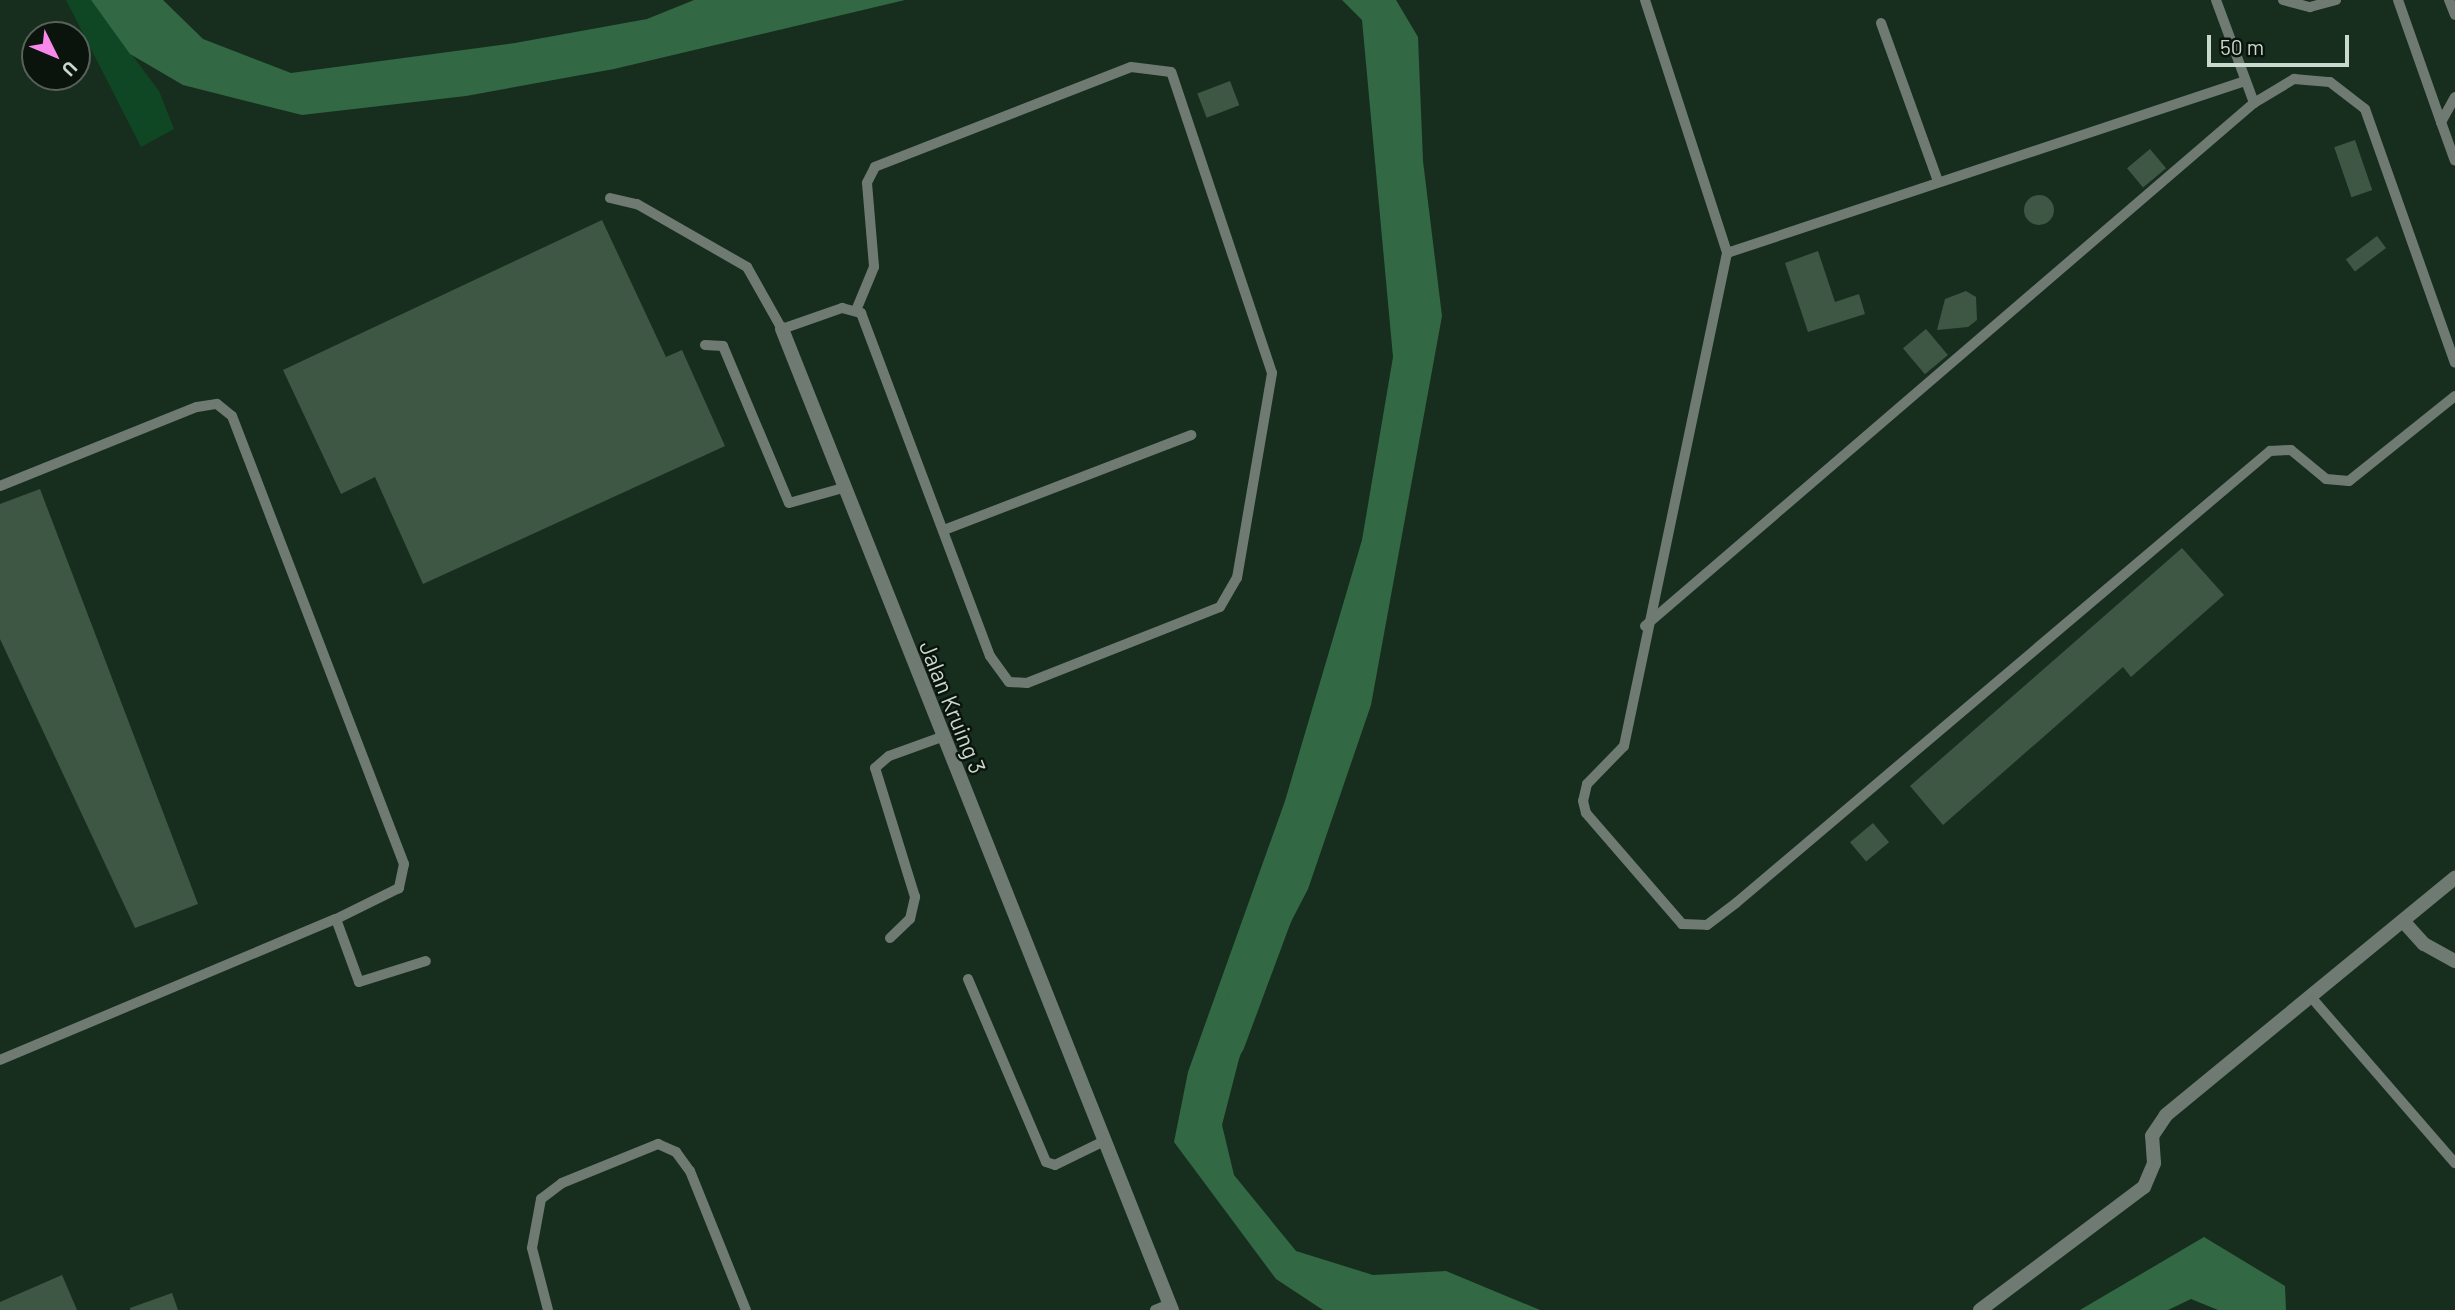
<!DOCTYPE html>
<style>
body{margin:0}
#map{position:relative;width:2455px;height:1310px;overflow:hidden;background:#172e1e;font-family:Barlow,sans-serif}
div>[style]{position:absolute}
.green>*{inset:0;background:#0f4725}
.water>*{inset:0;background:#326843}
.river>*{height:33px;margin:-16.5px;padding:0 16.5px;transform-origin:16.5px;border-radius:16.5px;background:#326843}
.building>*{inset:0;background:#3e5744;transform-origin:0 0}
.round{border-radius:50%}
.lane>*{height:10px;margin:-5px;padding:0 5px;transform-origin:5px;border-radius:5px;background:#6f7b72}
.street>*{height:14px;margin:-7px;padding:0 7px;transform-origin:7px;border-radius:7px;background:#6f7b72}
span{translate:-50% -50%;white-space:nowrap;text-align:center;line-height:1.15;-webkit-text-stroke:5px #0a140d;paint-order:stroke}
.street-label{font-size:23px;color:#cad9cd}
.north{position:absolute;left:21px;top:21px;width:70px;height:70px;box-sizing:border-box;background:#0a140d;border:2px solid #57635a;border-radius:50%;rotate:133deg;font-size:19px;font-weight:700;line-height:28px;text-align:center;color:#cad9cd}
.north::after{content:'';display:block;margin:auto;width:24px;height:32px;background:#f888ea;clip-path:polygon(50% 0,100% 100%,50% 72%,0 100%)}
.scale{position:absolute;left:2207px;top:35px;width:142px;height:32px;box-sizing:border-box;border:4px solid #cad9cd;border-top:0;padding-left:9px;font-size:21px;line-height:24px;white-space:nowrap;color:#cad9cd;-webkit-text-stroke:5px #0a140d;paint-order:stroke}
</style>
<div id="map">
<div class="green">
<i style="clip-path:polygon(66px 0,91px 0,159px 91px,174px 129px,141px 147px)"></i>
</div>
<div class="water">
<i style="clip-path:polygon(91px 0,163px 0,203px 39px,291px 73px,515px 43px,647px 19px,694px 0,905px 0,614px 69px,466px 96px,302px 115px,183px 85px,130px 54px)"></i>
<i style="clip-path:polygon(1342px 0,1396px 0,1418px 37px,1423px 161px,1442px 316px,1371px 705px,1308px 889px,1280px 943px,1239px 1059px,1222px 1125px,1234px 1175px,1296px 1251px,1373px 1275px,1446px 1271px,1540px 1310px,1323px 1310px,1276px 1279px,1174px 1142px,1188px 1072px,1285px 801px,1362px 540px,1393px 357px,1362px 20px)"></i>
<i style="clip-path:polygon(2204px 1237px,2285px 1286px,2286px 1310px,2218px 1310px,2191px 1299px,2168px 1310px,2080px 1310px)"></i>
</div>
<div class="river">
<i style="left:333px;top:91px;width:115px;rotate:-5.5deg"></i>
<i style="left:1228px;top:1042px;width:327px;rotate:-69.6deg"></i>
</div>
<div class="building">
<i style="left:1230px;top:81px;width:26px;height:35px;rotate:69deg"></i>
<i style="left:2355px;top:140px;width:53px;height:22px;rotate:71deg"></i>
<i style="left:2150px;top:149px;width:25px;height:30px;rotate:50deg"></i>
<i class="round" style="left:2024px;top:195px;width:30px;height:30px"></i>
<i style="clip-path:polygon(602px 220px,666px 357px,682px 350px,725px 446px,423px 584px,375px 477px,341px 494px,283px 370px)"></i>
<i style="left:2377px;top:236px;width:15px;height:39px;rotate:53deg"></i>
<i style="clip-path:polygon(1818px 251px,1835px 302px,1859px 294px,1865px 314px,1808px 332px,1785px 263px)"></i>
<i style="clip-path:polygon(1966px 291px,1976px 297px,1977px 320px,1968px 327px,1937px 330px,1945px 299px)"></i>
<i style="left:1926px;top:329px;width:34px;height:30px;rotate:50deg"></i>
<i style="clip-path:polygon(40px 489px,198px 904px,135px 928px,0 639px,0 504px)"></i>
<i style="clip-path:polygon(2182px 548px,2224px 595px,2131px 677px,2123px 667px,1943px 825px,1910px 786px)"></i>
<i style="left:1873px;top:823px;width:25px;height:30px;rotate:50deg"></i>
<i style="clip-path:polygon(62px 1275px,77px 1310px,0 1310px,0 1302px)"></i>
<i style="clip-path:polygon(172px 1293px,178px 1310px,130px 1310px,130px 1308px)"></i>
</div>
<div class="lane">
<i style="left:1645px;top:0;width:266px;rotate:72deg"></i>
<i style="left:1727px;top:253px;width:504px;rotate:101.8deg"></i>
<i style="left:1624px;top:746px;width:53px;rotate:134.2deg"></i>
<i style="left:1587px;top:784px;width:17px;rotate:103deg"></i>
<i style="left:1583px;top:801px;width:12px;rotate:76deg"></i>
<i style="left:1586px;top:813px;width:147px;rotate:49.1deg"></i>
<i style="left:1682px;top:924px;width:25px;rotate:2deg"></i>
<i style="left:1707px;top:925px;width:36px;rotate:-37deg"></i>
<i style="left:1736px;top:903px;width:700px;rotate:-40.25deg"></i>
<i style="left:2270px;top:451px;width:21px;rotate:-3deg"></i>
<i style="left:2291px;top:450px;width:45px;rotate:39.6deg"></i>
<i style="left:2326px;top:479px;width:23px;rotate:5deg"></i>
<i style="left:2349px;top:481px;width:136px;rotate:-38.7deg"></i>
<i style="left:2216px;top:0;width:110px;rotate:69.7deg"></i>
<i style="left:2283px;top:0;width:28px;rotate:15deg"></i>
<i style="left:2310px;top:7px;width:27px;rotate:-15deg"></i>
<i style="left:2398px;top:0;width:129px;rotate:70.6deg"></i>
<i style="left:2449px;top:0;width:16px;rotate:68deg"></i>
<i style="left:1881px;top:23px;width:168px;rotate:70.2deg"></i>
<i style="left:2455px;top:97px;width:29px;rotate:119deg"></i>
<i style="left:2441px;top:122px;width:41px;rotate:70.3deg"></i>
<i style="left:610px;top:198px;width:28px;rotate:13deg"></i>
<i style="left:637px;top:204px;width:127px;rotate:29.8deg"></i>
<i style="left:747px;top:267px;width:71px;rotate:60.6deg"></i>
<i style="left:782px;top:329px;width:64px;rotate:-19.3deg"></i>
<i style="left:842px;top:308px;width:20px;rotate:15deg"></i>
<i style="left:861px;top:313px;width:366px;rotate:69.4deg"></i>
<i style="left:990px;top:656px;width:32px;rotate:54deg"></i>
<i style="left:1009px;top:682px;width:18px;rotate:3deg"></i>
<i style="left:1027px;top:683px;width:207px;rotate:-21.5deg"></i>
<i style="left:1220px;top:607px;width:34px;rotate:-60deg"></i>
<i style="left:1237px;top:578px;width:208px;rotate:-80.3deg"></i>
<i style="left:1272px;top:373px;width:317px;rotate:-108.5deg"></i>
<i style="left:1171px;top:72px;width:40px;rotate:-172.9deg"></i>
<i style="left:1131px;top:67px;width:275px;rotate:158.7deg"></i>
<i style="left:875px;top:167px;width:18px;rotate:117deg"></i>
<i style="left:867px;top:183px;width:84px;rotate:85.2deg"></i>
<i style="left:874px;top:267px;width:44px;rotate:112.5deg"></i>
<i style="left:1727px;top:253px;width:546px;rotate:-18.37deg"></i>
<i style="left:705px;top:345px;width:18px;rotate:3deg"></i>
<i style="left:723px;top:346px;width:170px;rotate:67.2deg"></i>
<i style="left:789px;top:503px;width:56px;rotate:-15.5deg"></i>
<i style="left:0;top:486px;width:212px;rotate:-21.9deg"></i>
<i style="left:197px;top:407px;width:20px;rotate:-9deg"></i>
<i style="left:217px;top:404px;width:19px;rotate:39deg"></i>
<i style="left:232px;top:416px;width:480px;rotate:69deg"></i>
<i style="left:404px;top:864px;width:25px;rotate:102deg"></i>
<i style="left:399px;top:888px;width:70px;rotate:153.8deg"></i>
<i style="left:944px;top:530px;width:265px;rotate:-21deg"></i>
<i style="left:1645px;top:626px;width:803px;rotate:-40.66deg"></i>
<i style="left:2254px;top:103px;width:47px;rotate:-31deg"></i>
<i style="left:2294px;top:79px;width:36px;rotate:5deg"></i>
<i style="left:2330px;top:82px;width:44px;rotate:37.6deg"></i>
<i style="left:2365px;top:109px;width:269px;rotate:70.5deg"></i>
<i style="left:890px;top:938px;width:28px;rotate:-44deg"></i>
<i style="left:910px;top:919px;width:23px;rotate:-77deg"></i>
<i style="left:915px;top:897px;width:135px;rotate:-107.2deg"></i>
<i style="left:875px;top:768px;width:18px;rotate:-41deg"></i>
<i style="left:889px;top:756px;width:53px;rotate:-19.8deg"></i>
<i style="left:968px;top:979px;width:199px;rotate:66.9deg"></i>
<i style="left:1046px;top:1162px;width:9px;rotate:18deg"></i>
<i style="left:1055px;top:1165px;width:57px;rotate:-26.1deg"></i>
<i style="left:2311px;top:997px;width:220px;rotate:49.1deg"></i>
<i style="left:0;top:1060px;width:364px;rotate:-22.8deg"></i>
<i style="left:336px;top:919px;width:67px;rotate:69.9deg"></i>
<i style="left:359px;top:982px;width:70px;rotate:-17.4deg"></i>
<i style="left:548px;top:1310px;width:64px;rotate:-104.5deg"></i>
<i style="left:532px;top:1248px;width:50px;rotate:-79.6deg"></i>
<i style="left:541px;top:1199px;width:26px;rotate:-37deg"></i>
<i style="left:562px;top:1183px;width:104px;rotate:-22.1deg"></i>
<i style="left:658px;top:1144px;width:20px;rotate:24deg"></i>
<i style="left:676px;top:1152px;width:24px;rotate:54deg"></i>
<i style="left:690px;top:1171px;width:150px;rotate:68.1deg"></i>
<i style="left:1155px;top:1310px;width:16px;rotate:-22deg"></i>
</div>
<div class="street">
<i style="left:782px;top:329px;width:1056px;rotate:68.32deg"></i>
<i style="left:2403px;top:921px;width:31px;rotate:48deg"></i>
<i style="left:2424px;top:944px;width:35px;rotate:29deg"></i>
<i style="left:1980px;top:1310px;width:205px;rotate:-36.9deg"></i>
<i style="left:2144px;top:1187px;width:26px;rotate:-67deg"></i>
<i style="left:2154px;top:1163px;width:27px;rotate:-94deg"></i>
<i style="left:2152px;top:1136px;width:25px;rotate:-56deg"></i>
<i style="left:2166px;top:1115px;width:374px;rotate:-39.4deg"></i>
</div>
<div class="street-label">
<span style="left:953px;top:707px;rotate:68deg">Jalan Kruing 3</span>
</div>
<div class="north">U</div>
<div class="scale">50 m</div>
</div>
